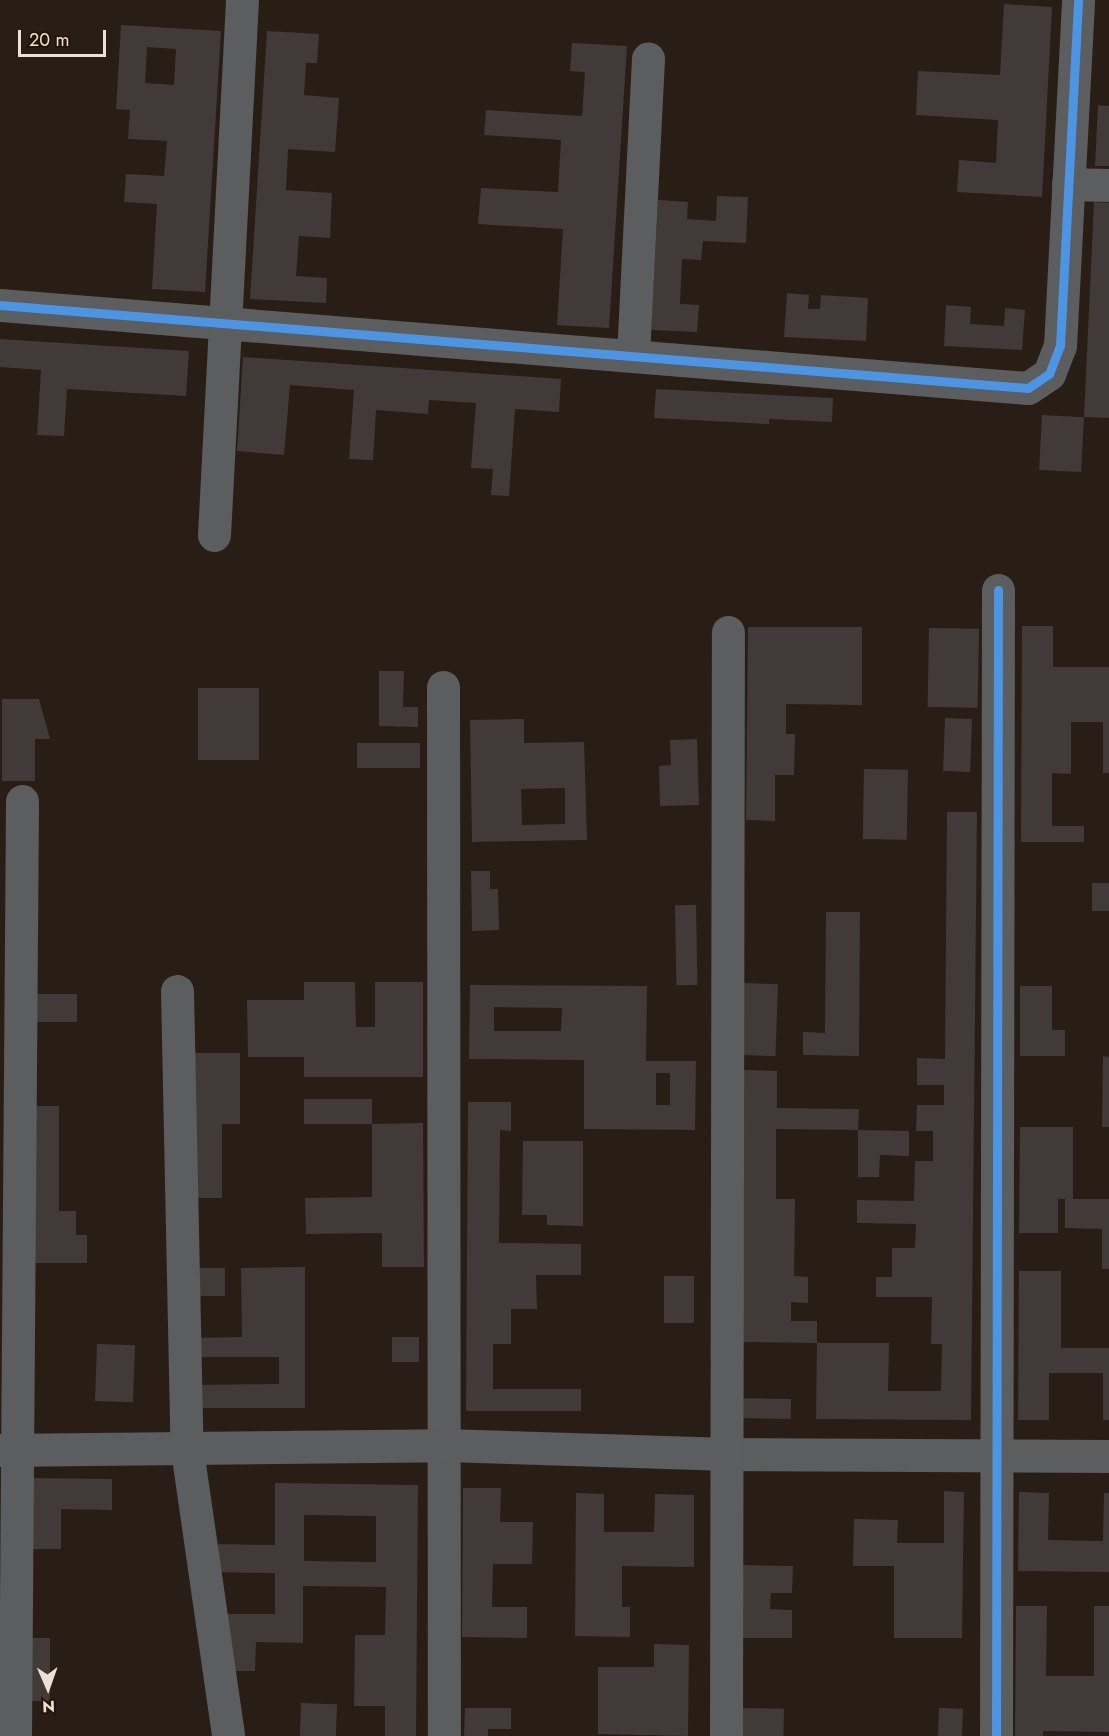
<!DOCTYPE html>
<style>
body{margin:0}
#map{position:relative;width:1109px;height:1736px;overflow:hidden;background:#281e15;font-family:Jost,sans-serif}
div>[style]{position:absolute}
.building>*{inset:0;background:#423a39;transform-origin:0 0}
.minor>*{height:33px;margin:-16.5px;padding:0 16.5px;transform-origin:16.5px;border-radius:16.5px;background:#5b5d5e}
.cycleway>*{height:9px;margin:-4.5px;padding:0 4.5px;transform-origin:4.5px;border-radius:4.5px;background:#4d94e3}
span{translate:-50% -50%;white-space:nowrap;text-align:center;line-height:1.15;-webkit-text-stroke:5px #261404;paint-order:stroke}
.north{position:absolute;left:18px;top:1658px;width:60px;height:60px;-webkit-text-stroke:4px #261404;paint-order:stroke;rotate:178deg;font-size:16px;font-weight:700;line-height:24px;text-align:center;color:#ede0d5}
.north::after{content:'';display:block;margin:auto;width:21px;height:27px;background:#ede0d5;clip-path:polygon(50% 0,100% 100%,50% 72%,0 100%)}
.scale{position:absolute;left:18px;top:30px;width:88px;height:27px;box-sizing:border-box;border:3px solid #ede0d5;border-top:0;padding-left:8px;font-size:18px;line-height:21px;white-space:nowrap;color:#ede0d5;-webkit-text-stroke:4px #261404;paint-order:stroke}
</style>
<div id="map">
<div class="building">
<i style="clip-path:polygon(1004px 4px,1052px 7px,1042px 197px,957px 192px,959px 160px,996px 163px,998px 120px,916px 115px,918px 71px,1000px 75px)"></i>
<i style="clip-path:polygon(evenodd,121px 25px,221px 31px,205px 292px,152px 289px,157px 204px,124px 202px,126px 174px,164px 176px,167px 141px,128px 139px,130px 110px,116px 109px,121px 25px,147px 47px,176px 49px,174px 85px,145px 83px,147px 47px)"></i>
<i style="clip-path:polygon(267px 31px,319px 34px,317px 63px,306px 63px,304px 95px,339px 98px,335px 152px,288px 149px,286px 190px,332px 193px,330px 238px,299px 236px,296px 276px,327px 278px,326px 303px,250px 299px)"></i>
<i style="clip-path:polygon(572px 43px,627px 46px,609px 328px,557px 325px,563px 229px,478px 224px,481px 188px,558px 192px,561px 140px,484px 135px,486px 110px,582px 116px,585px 72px,570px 71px)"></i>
<i style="clip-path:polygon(1098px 105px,1109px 106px,1109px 166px,1095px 166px)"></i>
<i style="clip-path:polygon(717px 196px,748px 197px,746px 243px,703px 241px,701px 260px,682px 259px,680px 304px,699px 305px,697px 332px,651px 330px,658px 200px,688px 202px,687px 219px,716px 221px)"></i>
<i style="clip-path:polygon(1094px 202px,1109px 203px,1109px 418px,1084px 417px)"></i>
<i style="clip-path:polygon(787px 293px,809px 295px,808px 309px,820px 309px,821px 295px,868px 298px,866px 341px,784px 337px)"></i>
<i style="clip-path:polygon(946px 305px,971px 307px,970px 324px,1004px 326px,1005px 308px,1025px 310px,1022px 350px,944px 346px)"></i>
<i style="clip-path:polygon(0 339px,189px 351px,186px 396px,67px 389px,64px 436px,37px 435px,41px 370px,0 367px)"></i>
<i style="clip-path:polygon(243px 357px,561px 379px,559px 412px,515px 409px,509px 496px,491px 495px,493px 469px,471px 468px,476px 403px,429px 400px,428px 414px,376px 410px,373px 460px,349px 459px,354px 390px,290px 385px,284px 455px,237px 451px)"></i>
<i style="clip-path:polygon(656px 389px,833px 398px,832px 422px,769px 419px,769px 424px,654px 418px)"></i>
<i style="left:1042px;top:415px;width:42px;height:55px;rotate:3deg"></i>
<i style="clip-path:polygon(1022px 626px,1053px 626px,1053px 667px,1109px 667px,1109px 773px,1103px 773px,1103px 722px,1071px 722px,1071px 774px,1052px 773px,1052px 826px,1084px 826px,1084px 842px,1021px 842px)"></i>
<i style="clip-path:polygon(748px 627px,862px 627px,862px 705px,786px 704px,786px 734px,795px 734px,794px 775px,775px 775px,775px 821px,746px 820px)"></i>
<i style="left:929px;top:628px;width:50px;height:79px;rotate:1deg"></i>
<i style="clip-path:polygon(379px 671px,404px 671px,403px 707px,418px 707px,418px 727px,379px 726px)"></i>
<i style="left:198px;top:688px;width:61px;height:72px"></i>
<i style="clip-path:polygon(2px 699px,39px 699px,50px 739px,35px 739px,35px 781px,2px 781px)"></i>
<i style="left:945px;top:718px;width:27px;height:53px;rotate:2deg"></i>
<i style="clip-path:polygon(evenodd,524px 719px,524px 743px,584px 742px,587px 840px,472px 842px,470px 720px,524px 719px,565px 788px,565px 824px,522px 825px,521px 789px,565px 788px)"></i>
<i style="clip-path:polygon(697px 739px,699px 805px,660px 806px,659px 766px,671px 765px,670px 740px)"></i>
<i style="left:357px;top:743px;width:63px;height:25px"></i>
<i style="left:864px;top:769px;width:44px;height:70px;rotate:1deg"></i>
<i style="clip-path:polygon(947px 812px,977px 812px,971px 1420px,816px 1419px,817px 1343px,889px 1343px,888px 1391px,941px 1391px,942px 1344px,931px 1344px,932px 1297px,876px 1297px,876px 1277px,892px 1277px,892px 1248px,915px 1248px,916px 1224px,857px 1223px,857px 1200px,914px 1201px,915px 1161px,933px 1161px,933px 1131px,916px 1131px,917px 1105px,944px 1105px,944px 1085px,917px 1085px,917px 1058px,945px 1059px)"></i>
<i style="clip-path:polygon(471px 871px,490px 871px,490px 889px,498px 889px,499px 930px,472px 931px)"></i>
<i style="left:1092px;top:883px;width:17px;height:28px"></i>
<i style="left:696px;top:905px;width:80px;height:21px;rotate:89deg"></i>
<i style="clip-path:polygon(826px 912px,860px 912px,859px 1056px,803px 1055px,803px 1032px,825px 1033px)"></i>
<i style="clip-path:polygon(304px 982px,355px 982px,356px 1027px,375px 1027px,375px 982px,423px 982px,423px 1077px,304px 1077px,304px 1057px,248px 1057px,247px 1000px,304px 1000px)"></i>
<i style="left:744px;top:983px;width:34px;height:72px;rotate:2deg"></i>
<i style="clip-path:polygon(evenodd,470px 985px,647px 986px,646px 1061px,696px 1061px,695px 1130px,584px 1129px,584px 1060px,469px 1059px,470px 985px,494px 1007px,562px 1008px,561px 1031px,494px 1031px,494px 1007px,470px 985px,656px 1073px,670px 1073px,670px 1105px,656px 1105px,656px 1073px)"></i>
<i style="clip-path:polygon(1020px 986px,1052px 986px,1052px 1030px,1065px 1030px,1065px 1056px,1020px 1056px)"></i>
<i style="left:36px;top:994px;width:41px;height:28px"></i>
<i style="clip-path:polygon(192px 1053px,240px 1053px,240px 1124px,222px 1124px,222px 1198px,192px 1198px)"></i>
<i style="clip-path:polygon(1103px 1056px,1109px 1057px,1109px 1127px,1102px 1127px)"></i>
<i style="clip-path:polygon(743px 1070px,777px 1071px,777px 1108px,859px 1109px,858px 1130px,776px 1129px,776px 1199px,795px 1199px,794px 1276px,808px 1277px,808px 1303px,791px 1302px,791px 1321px,817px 1321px,817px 1343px,740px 1342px)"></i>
<i style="left:372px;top:1099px;width:25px;height:68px;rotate:90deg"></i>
<i style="clip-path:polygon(468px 1102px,511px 1102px,511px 1131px,500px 1130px,499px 1243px,581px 1244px,581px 1275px,536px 1275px,537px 1309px,511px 1309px,511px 1344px,493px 1344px,493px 1389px,581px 1389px,581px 1411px,466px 1411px)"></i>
<i style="clip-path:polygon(30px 1106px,59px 1106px,59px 1211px,76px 1211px,76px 1235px,87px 1235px,87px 1263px,30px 1263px)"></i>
<i style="clip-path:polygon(423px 1123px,424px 1267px,382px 1267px,382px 1233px,306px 1234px,305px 1198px,372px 1197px,372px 1124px)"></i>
<i style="clip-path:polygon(1020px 1127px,1073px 1127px,1073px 1199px,1109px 1199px,1109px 1269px,1102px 1269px,1102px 1229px,1065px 1228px,1065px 1199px,1058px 1199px,1058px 1233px,1019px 1233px)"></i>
<i style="clip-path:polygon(858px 1130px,909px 1131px,909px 1156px,880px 1155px,879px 1177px,858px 1177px)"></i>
<i style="clip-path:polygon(523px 1141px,583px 1141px,583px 1226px,547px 1225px,547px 1215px,522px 1215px)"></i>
<i style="clip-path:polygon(305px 1267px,305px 1408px,193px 1408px,193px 1385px,279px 1384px,279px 1357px,193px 1357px,193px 1338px,242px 1337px,241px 1268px)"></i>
<i style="left:192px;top:1268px;width:33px;height:28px"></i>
<i style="clip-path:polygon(1019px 1271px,1061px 1271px,1061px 1348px,1109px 1348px,1109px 1420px,1103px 1420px,1103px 1373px,1049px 1373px,1049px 1420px,1018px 1420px)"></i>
<i style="left:664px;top:1276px;width:30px;height:47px"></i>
<i style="left:392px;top:1337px;width:27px;height:25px"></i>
<i style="left:97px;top:1344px;width:38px;height:57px;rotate:2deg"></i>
<i style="left:740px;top:1398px;width:51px;height:20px;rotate:1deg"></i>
<i style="clip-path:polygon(29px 1478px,112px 1479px,112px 1510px,61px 1509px,61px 1549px,28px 1549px)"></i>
<i style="clip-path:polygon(evenodd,275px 1483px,418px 1485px,416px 1736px,385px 1736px,385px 1706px,354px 1706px,355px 1635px,385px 1635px,386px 1587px,303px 1586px,303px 1643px,256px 1642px,255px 1671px,232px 1671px,232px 1642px,224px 1642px,224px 1614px,275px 1614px,275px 1573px,209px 1572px,209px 1544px,275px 1545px,275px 1483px,304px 1515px,376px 1516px,376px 1562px,304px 1561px,304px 1515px)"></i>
<i style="clip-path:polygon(463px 1488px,501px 1488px,500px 1522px,533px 1522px,532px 1564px,493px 1564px,492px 1607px,527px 1607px,527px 1638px,462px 1637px)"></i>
<i style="clip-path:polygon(944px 1491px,964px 1492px,962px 1638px,894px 1638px,894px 1566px,853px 1566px,854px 1519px,898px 1520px,897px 1543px,944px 1543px)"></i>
<i style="clip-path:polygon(1019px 1492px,1049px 1493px,1048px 1540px,1103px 1541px,1104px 1493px,1109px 1493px,1109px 1572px,1018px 1571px)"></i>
<i style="clip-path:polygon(576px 1493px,604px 1494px,604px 1532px,654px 1532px,655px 1494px,694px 1495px,694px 1567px,622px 1566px,622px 1607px,630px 1607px,630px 1637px,575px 1636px)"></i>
<i style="clip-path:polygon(742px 1565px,793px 1566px,792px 1593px,771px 1593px,770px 1609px,792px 1610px,792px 1638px,741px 1638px)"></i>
<i style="clip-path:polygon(1016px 1606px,1047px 1606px,1046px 1676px,1094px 1676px,1094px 1606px,1109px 1606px,1109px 1732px,1043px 1731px,1043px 1736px,1015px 1736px)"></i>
<i style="left:26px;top:1638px;width:24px;height:63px"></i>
<i style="clip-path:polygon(654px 1644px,689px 1645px,688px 1736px,598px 1734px,598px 1667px,654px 1667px)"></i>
<i style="left:301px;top:1703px;width:36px;height:33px;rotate:2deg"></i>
<i style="clip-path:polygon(465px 1708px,511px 1708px,511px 1729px,488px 1729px,488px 1736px,464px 1736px)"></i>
<i style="left:741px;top:1708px;width:43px;height:28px;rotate:1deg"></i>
<i style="left:939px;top:1708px;width:24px;height:28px;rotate:2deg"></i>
</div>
<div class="minor">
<i style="left:1068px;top:184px;width:41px;rotate:1.4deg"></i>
<i style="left:0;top:305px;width:1031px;rotate:4.62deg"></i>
<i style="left:1028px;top:388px;width:25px;rotate:-34deg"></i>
<i style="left:1049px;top:374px;width:30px;rotate:-69deg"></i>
<i style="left:1060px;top:346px;width:346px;rotate:-87deg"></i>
<i style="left:633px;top:355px;width:297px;rotate:-87.1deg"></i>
<i style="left:214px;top:535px;width:536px;rotate:-87deg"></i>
<i style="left:443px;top:687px;width:1049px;rotate:89.95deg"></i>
<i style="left:177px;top:991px;width:459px;rotate:88.8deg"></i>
<i style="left:187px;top:1450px;width:289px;rotate:81.8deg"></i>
<i style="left:0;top:1450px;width:445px;rotate:-0.6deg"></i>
<i style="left:445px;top:1445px;width:283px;rotate:1.8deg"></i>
<i style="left:728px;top:1454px;width:381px;rotate:0.3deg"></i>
<i style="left:15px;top:1736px;width:935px;rotate:-89.57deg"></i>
<i style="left:726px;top:1736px;width:1104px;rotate:-89.9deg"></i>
<i style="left:996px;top:1736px;width:1146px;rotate:-89.9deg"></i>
</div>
<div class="cycleway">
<i style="left:0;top:305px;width:1031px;rotate:4.62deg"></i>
<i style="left:1028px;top:388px;width:25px;rotate:-34deg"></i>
<i style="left:1049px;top:374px;width:30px;rotate:-69deg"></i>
<i style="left:1060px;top:346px;width:346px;rotate:-87deg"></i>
<i style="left:996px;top:1736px;width:1146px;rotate:-89.9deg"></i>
</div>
<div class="north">N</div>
<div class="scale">20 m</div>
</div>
